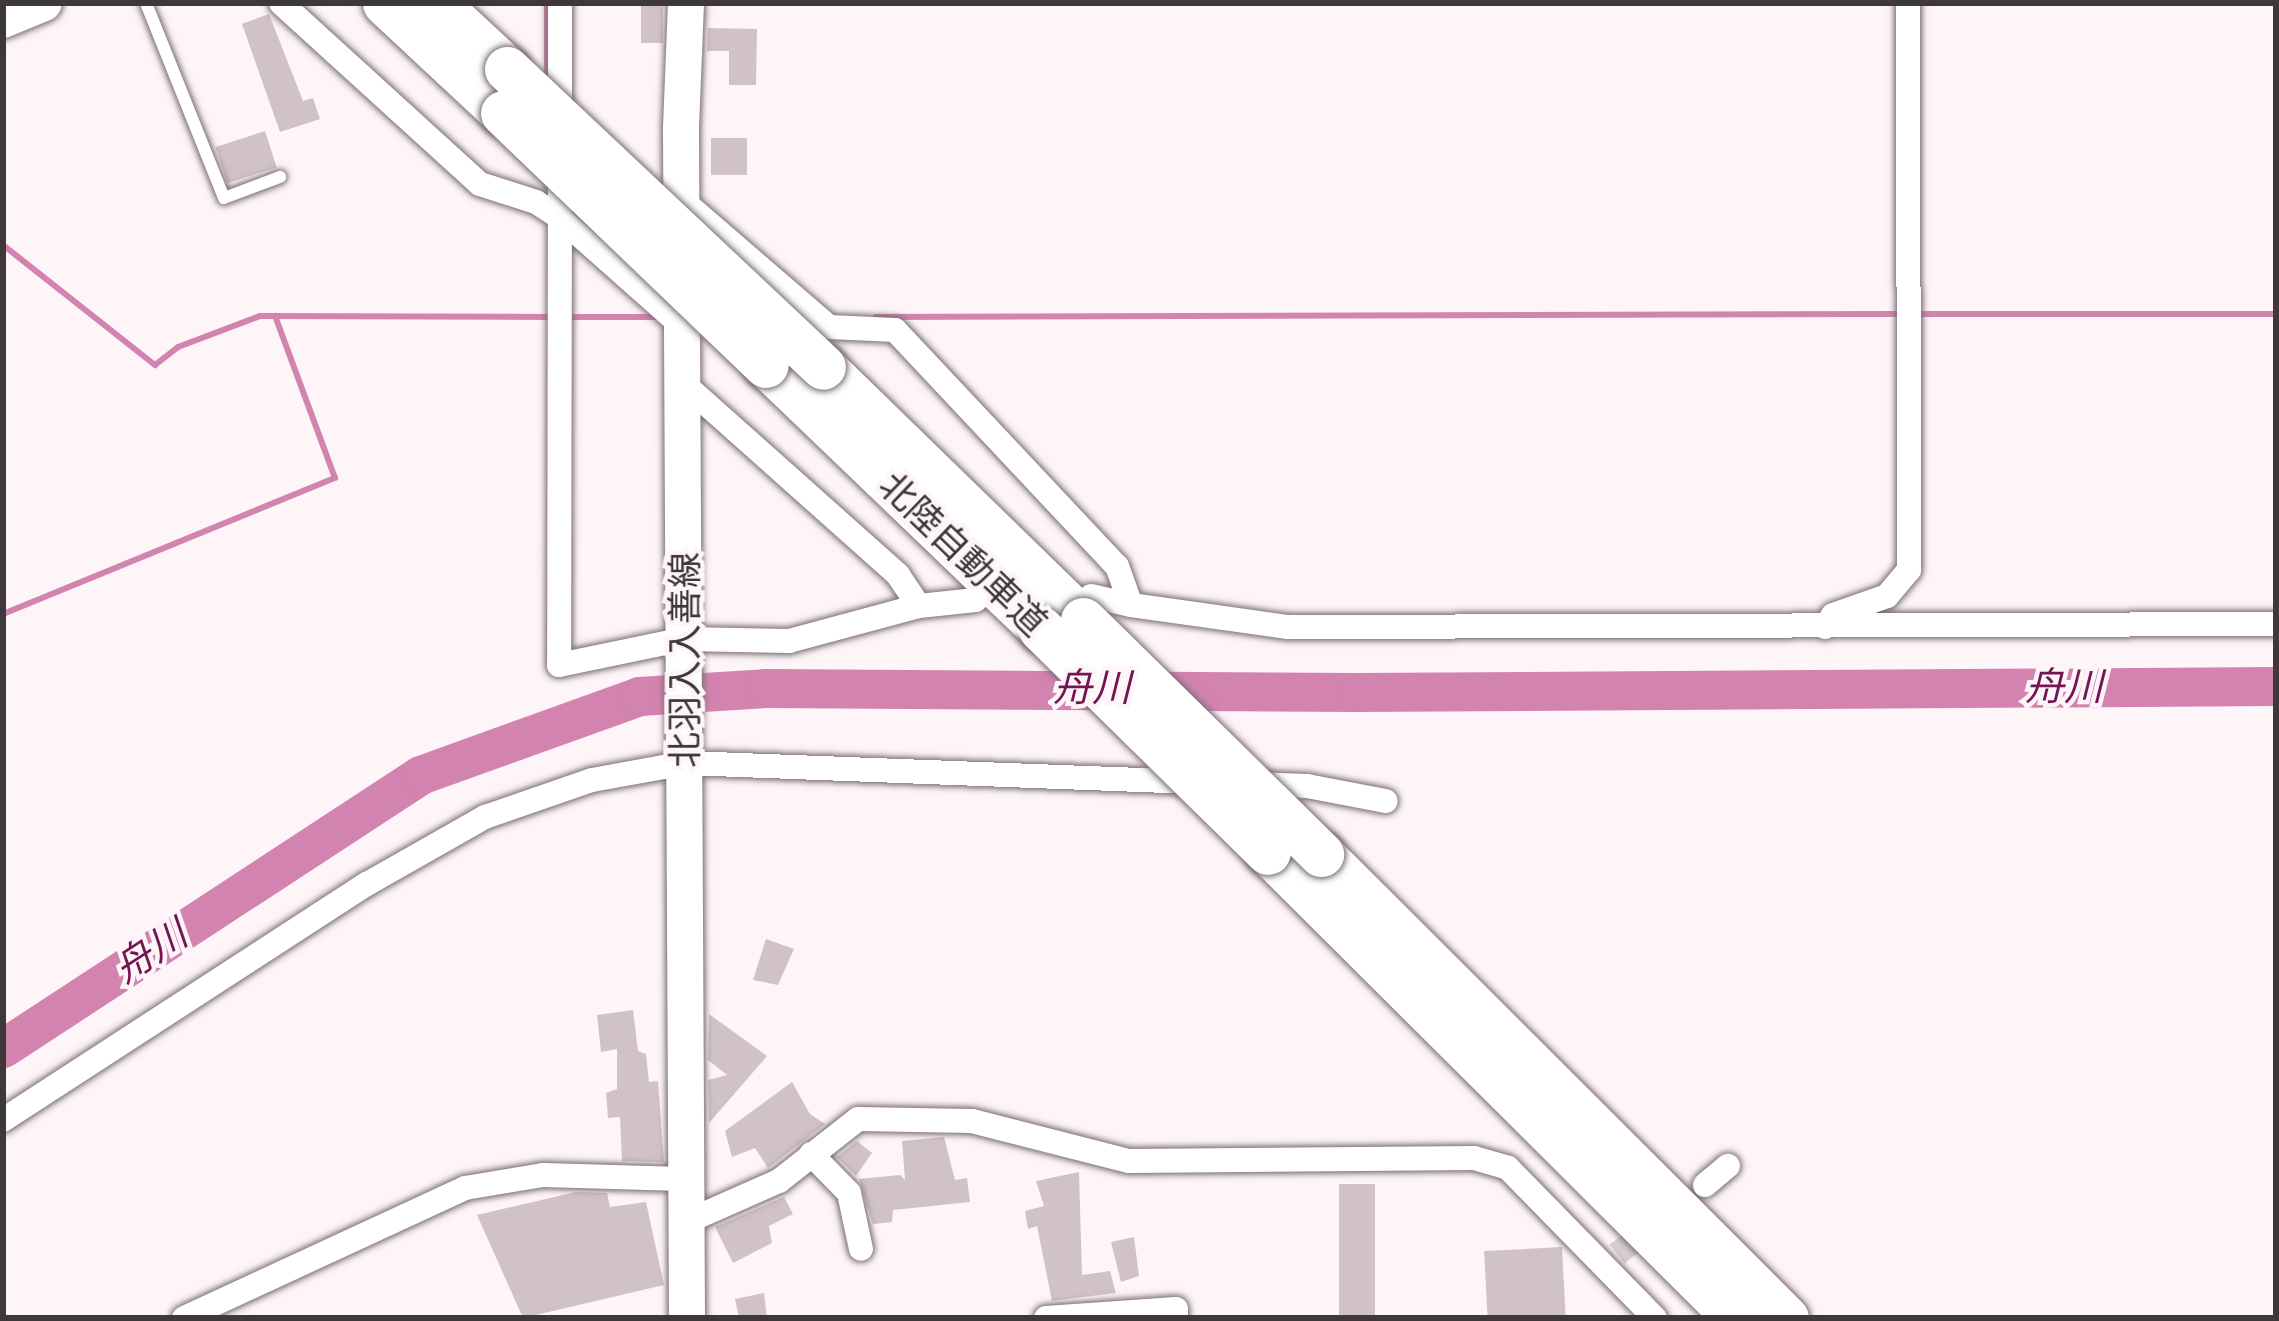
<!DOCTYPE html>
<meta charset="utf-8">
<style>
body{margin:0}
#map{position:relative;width:2279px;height:1321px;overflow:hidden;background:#fef5f9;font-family:Raleway,"Noto Sans JP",sans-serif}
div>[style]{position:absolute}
.stream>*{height:6px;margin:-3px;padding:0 3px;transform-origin:3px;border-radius:3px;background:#d383af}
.river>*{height:39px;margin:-19.5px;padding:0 19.5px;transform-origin:19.5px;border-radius:19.5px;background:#d383af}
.building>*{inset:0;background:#d1c2c9;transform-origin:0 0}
.minor-tunnel>*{height:24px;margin-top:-12px;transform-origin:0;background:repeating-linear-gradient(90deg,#d8cfd3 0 24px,transparent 0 36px)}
.roads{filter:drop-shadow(0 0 3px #7b6e74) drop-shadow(0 0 3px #7b6e74)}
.service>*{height:12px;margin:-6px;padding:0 6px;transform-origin:6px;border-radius:6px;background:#fff}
.minor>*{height:24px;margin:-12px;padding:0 12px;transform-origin:12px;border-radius:12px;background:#fff}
.secondary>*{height:36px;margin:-18px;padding:0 18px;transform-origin:18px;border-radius:18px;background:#fff}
.motorway>*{height:45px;margin:-22.5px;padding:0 22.5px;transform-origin:22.5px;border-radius:22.5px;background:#fff}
.bridges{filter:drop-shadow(0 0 3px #7b6e74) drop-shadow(0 0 3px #7b6e74)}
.motorway-bridge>*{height:45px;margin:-22.5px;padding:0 22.5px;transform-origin:22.5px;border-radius:22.5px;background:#fff}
span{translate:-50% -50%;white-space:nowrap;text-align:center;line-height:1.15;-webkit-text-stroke:9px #fef5f9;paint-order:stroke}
.street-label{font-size:36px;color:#3e383b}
.water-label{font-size:39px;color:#741553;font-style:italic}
.frame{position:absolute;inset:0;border:6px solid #3e383b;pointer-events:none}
</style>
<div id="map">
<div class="stream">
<i style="left:547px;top:3px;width:80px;rotate:90deg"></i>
<i style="left:3px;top:245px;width:194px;rotate:38.3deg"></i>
<i style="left:155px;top:365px;width:29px;rotate:-38deg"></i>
<i style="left:178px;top:347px;width:88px;rotate:-20.7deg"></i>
<i style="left:260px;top:316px;width:291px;rotate:0.2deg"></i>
<i style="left:1914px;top:314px;width:362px"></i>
<i style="left:564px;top:317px;width:95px"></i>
<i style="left:876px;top:317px;width:1024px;rotate:-0.17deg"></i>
<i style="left:3px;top:614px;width:359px;rotate:-22.3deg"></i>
<i style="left:335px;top:478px;width:173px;rotate:-110.3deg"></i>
</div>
<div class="river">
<i style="left:3px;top:1048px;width:498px;rotate:-33.2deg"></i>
<i style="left:420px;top:775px;width:233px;rotate:-19.8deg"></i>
<i style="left:639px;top:696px;width:126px;rotate:-3.6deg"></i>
<i style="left:765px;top:688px;width:590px;rotate:0.39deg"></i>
<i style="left:1355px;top:692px;width:921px;rotate:-0.37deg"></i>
</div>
<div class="building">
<i style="left:641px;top:3px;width:22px;height:40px"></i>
<i style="clip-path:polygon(269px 14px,303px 101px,313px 98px,320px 119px,280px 132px,242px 24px)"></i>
<i style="clip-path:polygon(708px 28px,757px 29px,756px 85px,729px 85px,729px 51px,707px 51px)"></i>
<i style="left:265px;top:131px;width:38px;height:52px;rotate:72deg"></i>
<i style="left:711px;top:138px;width:36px;height:37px"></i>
<i style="clip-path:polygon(766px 939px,794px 949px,778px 985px,753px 980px)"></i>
<i style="clip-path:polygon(633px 1010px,638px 1051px,646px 1054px,649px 1082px,658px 1081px,664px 1162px,622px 1161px,620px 1117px,608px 1118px,606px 1093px,617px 1089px,617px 1049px,601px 1052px,597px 1015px)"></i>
<i style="clip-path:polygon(709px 1014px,767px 1056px,709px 1123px,708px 1080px,727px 1075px,708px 1060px)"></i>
<i style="clip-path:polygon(792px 1082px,810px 1114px,825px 1124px,768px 1168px,755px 1148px,732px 1157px,725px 1131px)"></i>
<i style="clip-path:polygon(944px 1137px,955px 1180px,967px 1178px,970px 1202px,893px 1210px,892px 1222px,873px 1224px,859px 1179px,900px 1175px,905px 1180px,902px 1141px)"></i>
<i style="clip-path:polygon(857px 1141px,872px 1153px,856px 1176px,837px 1157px)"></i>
<i style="clip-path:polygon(1079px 1172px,1082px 1275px,1110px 1271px,1116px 1293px,1052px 1301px,1037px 1226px,1028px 1229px,1025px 1211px,1044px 1206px,1036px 1181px)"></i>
<i style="left:1375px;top:1184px;width:134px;height:36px;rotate:90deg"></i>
<i style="clip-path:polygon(576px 1192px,607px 1193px,610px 1207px,646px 1202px,664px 1285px,523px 1318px,477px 1215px)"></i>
<i style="clip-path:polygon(784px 1197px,793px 1214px,769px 1226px,772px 1243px,733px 1263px,715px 1227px)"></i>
<i style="clip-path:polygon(1134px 1237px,1139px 1276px,1121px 1282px,1111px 1242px)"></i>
<i style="left:1562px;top:1247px;width:71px;height:78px;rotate:87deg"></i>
<i style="clip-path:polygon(764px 1293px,767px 1318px,739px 1318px,735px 1299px)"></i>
</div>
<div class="minor-tunnel">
<i style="left:1617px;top:1254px;width:46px;rotate:-37.9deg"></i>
</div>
<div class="roads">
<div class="service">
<i style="left:146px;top:3px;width:210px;rotate:68.2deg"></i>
<i style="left:224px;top:198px;width:60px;rotate:-20.6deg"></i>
</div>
<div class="minor">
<i style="left:281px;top:3px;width:269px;rotate:42.3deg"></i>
<i style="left:480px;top:184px;width:59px;rotate:17.8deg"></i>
<i style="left:536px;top:202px;width:27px;rotate:33deg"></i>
<i style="left:559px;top:217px;width:167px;rotate:41.6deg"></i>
<i style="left:560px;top:3px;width:118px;rotate:90deg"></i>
<i style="left:560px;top:167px;width:498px;rotate:90.1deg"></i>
<i style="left:559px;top:665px;width:128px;rotate:-11.7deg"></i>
<i style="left:684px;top:639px;width:105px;rotate:1.1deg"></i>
<i style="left:789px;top:641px;width:135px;rotate:-15.1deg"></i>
<i style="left:919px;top:606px;width:57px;rotate:-6deg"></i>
<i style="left:682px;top:200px;width:194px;rotate:40.8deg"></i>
<i style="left:829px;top:327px;width:66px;rotate:2.6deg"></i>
<i style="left:895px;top:330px;width:324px;rotate:46.8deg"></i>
<i style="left:1117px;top:566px;width:41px;rotate:70.3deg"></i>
<i style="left:1131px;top:605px;width:41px;rotate:-167.3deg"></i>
<i style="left:684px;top:384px;width:287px;rotate:41.7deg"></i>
<i style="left:898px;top:575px;width:37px;rotate:56deg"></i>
<i style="left:1131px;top:605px;width:159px;rotate:8deg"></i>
<i style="left:1288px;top:627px;width:988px;rotate:-0.17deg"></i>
<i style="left:1825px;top:627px;width:14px;rotate:-56deg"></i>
<i style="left:1833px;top:615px;width:57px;rotate:-19.4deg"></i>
<i style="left:1887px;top:596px;width:34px;rotate:-50deg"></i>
<i style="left:1909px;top:570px;width:567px;rotate:-90.1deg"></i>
<i style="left:1254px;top:784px;width:53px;rotate:2.2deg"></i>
<i style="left:1307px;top:786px;width:80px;rotate:10.8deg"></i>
<i style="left:3px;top:1120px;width:434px;rotate:-33deg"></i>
<i style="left:367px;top:884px;width:136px;rotate:-29.6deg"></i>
<i style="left:485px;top:817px;width:113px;rotate:-19.1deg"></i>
<i style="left:592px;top:780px;width:96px;rotate:-10.3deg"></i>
<i style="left:686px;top:763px;width:509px;rotate:2.14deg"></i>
<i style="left:811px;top:1154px;width:54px;rotate:45.7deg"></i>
<i style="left:849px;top:1193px;width:57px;rotate:77.9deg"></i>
<i style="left:1705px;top:1185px;width:30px;rotate:-40deg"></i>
<i style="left:686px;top:1222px;width:102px;rotate:-23.8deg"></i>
<i style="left:779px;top:1181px;width:100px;rotate:-38.1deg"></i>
<i style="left:858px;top:1119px;width:114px;rotate:1deg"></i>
<i style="left:972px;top:1121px;width:162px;rotate:14.3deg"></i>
<i style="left:1129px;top:1161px;width:345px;rotate:-0.5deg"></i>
<i style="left:1474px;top:1158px;width:35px;rotate:16deg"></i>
<i style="left:1508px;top:1168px;width:210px;rotate:45.6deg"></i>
<i style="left:184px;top:1318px;width:310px;rotate:-24.8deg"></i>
<i style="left:465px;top:1188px;width:79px;rotate:-9.5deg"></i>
<i style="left:543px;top:1175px;width:140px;rotate:1.6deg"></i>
<i style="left:1046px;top:1318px;width:130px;rotate:-4deg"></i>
<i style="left:1176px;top:1309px;width:9px;rotate:90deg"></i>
</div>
<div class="secondary">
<i style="left:686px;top:3px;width:127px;rotate:92.3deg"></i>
<i style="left:681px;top:130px;width:1188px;rotate:89.71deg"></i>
<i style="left:3px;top:20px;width:44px;rotate:-22.5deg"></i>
</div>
<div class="motorway">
<i style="left:385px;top:3px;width:161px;rotate:43deg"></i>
<i style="left:436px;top:3px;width:97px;rotate:42.9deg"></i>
<i style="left:766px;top:365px;width:381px;rotate:43.8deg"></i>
<i style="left:823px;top:367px;width:363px;rotate:44.2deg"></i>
<i style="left:1268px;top:852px;width:660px;rotate:44.88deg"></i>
<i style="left:1321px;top:854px;width:657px;rotate:44.94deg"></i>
</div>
</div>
<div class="bridges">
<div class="motorway-bridge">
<i style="left:507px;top:69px;width:434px;rotate:43.3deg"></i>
<i style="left:503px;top:113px;width:364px;rotate:43.8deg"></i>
<i style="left:1083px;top:620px;width:334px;rotate:44.5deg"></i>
<i style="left:1041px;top:629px;width:318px;rotate:44.5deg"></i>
</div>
</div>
<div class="street-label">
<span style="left:963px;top:554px;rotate:44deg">北陸自動車道</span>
<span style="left:685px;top:660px;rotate:-90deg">北羽入入善線</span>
</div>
<div class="water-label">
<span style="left:2064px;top:686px">舟川</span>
<span style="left:1092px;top:687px">舟川</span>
<span style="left:150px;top:951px;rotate:-33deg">舟川</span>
</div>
<div class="frame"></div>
</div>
